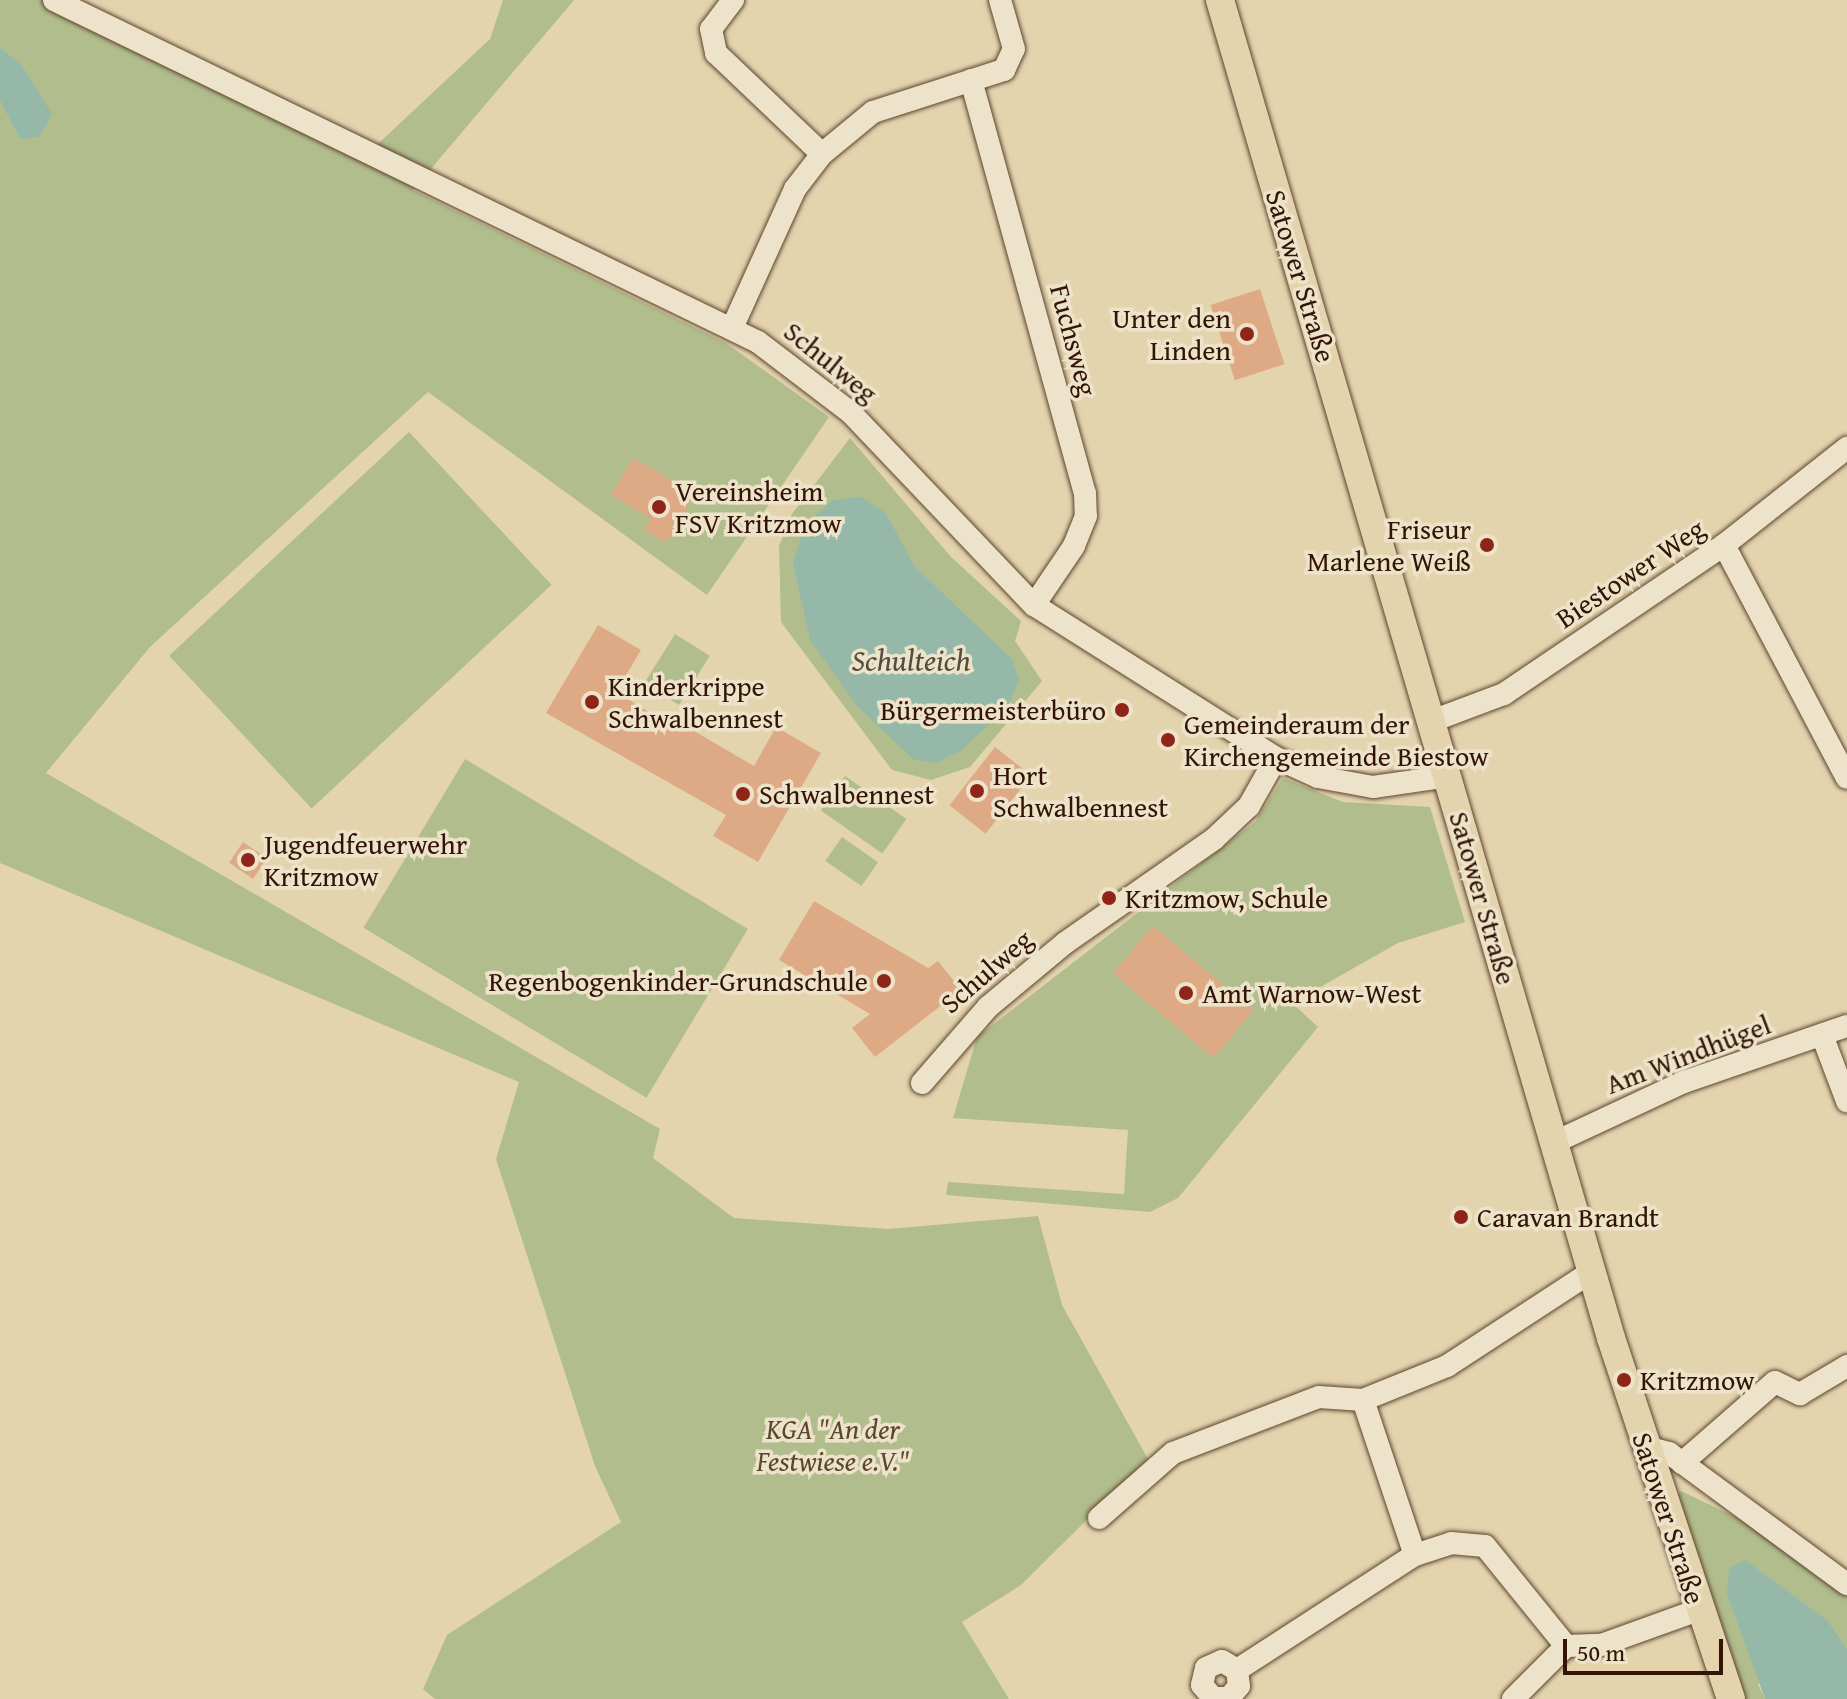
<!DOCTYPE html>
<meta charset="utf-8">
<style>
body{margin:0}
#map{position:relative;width:1847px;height:1699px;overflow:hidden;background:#e3d4ae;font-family:"Gentium Book Plus",serif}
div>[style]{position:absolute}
.green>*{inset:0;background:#b1bd8c;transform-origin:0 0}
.water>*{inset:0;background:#95b8a8}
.building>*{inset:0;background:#deaa85;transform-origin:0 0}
.roads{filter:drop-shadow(0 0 2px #5f442f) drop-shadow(0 0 2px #5f442f)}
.minor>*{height:22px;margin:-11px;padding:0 11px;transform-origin:11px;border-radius:11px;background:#ede3ca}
.major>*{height:28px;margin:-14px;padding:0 14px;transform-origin:14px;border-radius:14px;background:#e3d4ae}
.dots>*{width:22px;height:22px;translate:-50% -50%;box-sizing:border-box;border:4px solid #ede3ca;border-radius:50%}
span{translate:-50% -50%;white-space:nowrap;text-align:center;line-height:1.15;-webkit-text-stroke:7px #ede3ca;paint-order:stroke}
.street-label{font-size:28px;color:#331405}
.poi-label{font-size:28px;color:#331405}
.right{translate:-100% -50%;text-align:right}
.left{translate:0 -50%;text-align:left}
.park-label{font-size:28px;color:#59472e;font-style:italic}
.water-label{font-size:30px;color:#554d3e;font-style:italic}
.scale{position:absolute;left:1563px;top:1639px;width:160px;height:36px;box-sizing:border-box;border:4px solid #331405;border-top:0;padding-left:10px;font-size:24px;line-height:28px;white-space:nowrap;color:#331405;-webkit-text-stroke:6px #ede3ca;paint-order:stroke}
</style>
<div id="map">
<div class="green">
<i style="clip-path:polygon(0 0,54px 0,365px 156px,490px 39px,503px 0,574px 0,413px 190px,726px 343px,829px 417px,707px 595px,428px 392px,150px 647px,46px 773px,660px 1129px,653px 1158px,734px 1218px,888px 1229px,1038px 1216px,1062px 1305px,1148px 1459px,1021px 1585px,962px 1622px,1009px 1699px,435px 1699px,423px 1689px,447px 1635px,621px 1522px,595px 1466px,496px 1159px,519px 1082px,0 863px)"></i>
<i style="left:409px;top:432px;width:209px;height:328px;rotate:47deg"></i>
<i style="clip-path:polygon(850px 438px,951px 557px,1021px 621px,1015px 641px,1042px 681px,970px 767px,931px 780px,892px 770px,781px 622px,779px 546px,792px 514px)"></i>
<i style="left:675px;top:634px;width:41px;height:58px;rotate:32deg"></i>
<i style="left:465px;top:759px;width:330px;height:197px;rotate:31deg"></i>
<i style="left:845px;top:776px;width:75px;height:42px;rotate:35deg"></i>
<i style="clip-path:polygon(1283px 778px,1343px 802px,1430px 807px,1465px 922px,1398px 943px,1292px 1003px,1318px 1027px,1178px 1198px,1150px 1212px,946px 1195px,948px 1182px,1124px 1194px,1128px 1130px,953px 1118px,977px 1037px,1255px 822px)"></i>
<i style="left:842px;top:837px;width:44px;height:29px;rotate:35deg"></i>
<i style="clip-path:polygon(1681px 1491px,1761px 1529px,1847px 1594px,1847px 1649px,1829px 1622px,1758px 1684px,1765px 1699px,1745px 1699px,1675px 1498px)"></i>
</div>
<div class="water">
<i style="clip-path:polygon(0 48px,21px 64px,52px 114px,39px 137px,20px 139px,0 100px)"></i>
<i style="clip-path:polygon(861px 497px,886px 513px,914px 566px,1012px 659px,1019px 679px,1008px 706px,962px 750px,935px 763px,913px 759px,857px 706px,810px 640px,793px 563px,804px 527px,832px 500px)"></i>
<i style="clip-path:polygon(1745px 1560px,1829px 1622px,1847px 1649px,1847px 1699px,1765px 1699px,1727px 1594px,1729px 1568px)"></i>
</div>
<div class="building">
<i style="left:1260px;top:289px;width:79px;height:52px;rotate:72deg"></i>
<i style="clip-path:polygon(633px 458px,695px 494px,666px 543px,644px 530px,651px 518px,611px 495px)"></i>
<i style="clip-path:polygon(598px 625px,641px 650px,616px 692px,679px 730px,682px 724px,754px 766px,776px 727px,821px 753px,758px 862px,713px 836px,726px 815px,546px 713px)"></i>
<i style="left:995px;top:747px;width:46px;height:74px;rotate:38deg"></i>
<i style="left:243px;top:842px;width:29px;height:25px;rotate:34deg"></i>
<i style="clip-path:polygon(814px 901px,928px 968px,938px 961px,961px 990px,875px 1057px,852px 1028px,870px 1014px,779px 960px)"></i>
<i style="left:1153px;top:926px;width:131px;height:62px;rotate:40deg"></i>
</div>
<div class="roads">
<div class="minor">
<i style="left:54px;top:0;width:783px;rotate:25.91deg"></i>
<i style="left:758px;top:342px;width:116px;rotate:37.3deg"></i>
<i style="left:850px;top:412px;width:267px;rotate:46.4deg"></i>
<i style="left:1034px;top:605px;width:286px;rotate:32.3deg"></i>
<i style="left:1276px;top:758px;width:46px;rotate:24.3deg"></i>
<i style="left:1318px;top:777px;width:56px;rotate:10.3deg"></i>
<i style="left:1373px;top:787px;width:76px;rotate:-8.3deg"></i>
<i style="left:733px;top:0;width:36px;rotate:127deg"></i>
<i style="left:711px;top:29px;width:25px;rotate:78deg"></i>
<i style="left:716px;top:53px;width:146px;rotate:43.6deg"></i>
<i style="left:971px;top:80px;width:428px;rotate:74.6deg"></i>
<i style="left:1085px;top:493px;width:23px;rotate:88deg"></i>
<i style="left:1086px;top:516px;width:32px;rotate:112deg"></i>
<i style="left:1074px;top:546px;width:71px;rotate:124.1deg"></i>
<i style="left:732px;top:328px;width:153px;rotate:-65.6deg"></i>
<i style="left:795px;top:189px;width:44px;rotate:-52.4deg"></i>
<i style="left:822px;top:154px;width:66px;rotate:-39.5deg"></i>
<i style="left:873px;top:112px;width:138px;rotate:-17.8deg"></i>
<i style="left:1004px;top:70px;width:23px;rotate:-65deg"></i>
<i style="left:1014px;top:49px;width:51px;rotate:-105.9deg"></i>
<i style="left:1724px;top:545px;width:263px;rotate:62.2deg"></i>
<i style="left:1432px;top:721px;width:77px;rotate:-20.6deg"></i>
<i style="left:1504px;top:694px;width:266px;rotate:-34.1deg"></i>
<i style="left:1724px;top:545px;width:157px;rotate:-38.3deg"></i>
<i style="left:1822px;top:1035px;width:71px;rotate:69.3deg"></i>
<i style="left:922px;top:1083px;width:101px;rotate:-49deg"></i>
<i style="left:988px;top:1007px;width:100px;rotate:-39.7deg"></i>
<i style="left:1065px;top:943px;width:182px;rotate:-34.9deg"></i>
<i style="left:1214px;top:839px;width:48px;rotate:-43.3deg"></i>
<i style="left:1249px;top:806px;width:55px;rotate:-60.6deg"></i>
<i style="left:1553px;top:1143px;width:145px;rotate:-25deg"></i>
<i style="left:1684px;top:1082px;width:172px;rotate:-19deg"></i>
<i style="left:1363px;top:1400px;width:163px;rotate:71.5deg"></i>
<i style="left:1646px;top:1447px;width:24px;rotate:15deg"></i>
<i style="left:1669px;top:1453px;width:221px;rotate:36.4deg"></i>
<i style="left:1682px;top:1463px;width:123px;rotate:-41.1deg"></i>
<i style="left:1775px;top:1382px;width:28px;rotate:26deg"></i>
<i style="left:1800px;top:1394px;width:55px;rotate:-30.8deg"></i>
<i style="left:1099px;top:1518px;width:98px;rotate:-41.3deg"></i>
<i style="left:1173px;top:1453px;width:156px;rotate:-21deg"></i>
<i style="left:1319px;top:1397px;width:44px;rotate:3.9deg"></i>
<i style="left:1363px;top:1400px;width:91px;rotate:-22deg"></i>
<i style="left:1447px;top:1366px;width:172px;rotate:-33.1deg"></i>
<i style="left:1222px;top:1661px;width:17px;rotate:31deg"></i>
<i style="left:1237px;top:1670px;width:16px;rotate:83deg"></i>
<i style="left:1239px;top:1686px;width:16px;rotate:130deg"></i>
<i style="left:1229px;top:1698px;width:16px;rotate:180deg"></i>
<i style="left:1213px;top:1698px;width:17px;rotate:-130deg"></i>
<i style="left:1202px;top:1685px;width:17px;rotate:-77deg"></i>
<i style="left:1206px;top:1668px;width:17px;rotate:-24deg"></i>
<i style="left:1237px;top:1670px;width:212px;rotate:-32.9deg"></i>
<i style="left:1415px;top:1555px;width:38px;rotate:-18deg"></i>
<i style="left:1451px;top:1543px;width:34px;rotate:5deg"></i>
<i style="left:1485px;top:1546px;width:129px;rotate:51deg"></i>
<i style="left:1566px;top:1646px;width:35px;rotate:-2deg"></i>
<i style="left:1601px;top:1645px;width:103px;rotate:-19.8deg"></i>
<i style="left:1513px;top:1699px;width:75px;rotate:-45deg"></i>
</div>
<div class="major">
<i style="left:1220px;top:0;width:1394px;rotate:73.71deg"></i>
<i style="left:1611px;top:1338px;width:380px;rotate:71.6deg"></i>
</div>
</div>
<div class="dots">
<i style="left:1247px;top:334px;background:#8f2418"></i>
<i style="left:659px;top:507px;background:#8f2418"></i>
<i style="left:1487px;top:545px;background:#8f2418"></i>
<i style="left:592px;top:702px;background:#8f2418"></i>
<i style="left:1122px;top:710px;background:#8f2418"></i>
<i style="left:1168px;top:740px;background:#8f2418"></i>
<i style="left:977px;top:791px;background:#8f2418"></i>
<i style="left:743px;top:794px;background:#8f2418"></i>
<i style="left:248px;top:860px;background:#8f2418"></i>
<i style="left:1109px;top:898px;background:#8f2418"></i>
<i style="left:884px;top:981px;background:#8f2418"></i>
<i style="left:1186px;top:993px;background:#8f2418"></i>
<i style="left:1461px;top:1217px;background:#8f2418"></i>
<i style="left:1624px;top:1380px;background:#8f2418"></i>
</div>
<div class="street-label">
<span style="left:1301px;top:276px;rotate:73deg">Satower Straße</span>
<span style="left:1074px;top:340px;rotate:75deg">Fuchsweg</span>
<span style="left:831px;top:362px;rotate:39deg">Schulweg</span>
<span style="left:1630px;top:573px;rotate:-34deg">Biestower Weg</span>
<span style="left:1483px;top:898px;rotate:74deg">Satower Straße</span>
<span style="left:986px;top:971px;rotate:-41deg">Schulweg</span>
<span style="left:1688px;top:1054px;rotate:-21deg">Am Windhügel</span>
<span style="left:1669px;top:1518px;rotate:72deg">Satower Straße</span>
</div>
<div class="poi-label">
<span class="right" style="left:1231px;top:334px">Unter den<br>Linden</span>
<span class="left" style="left:675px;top:507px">Vereinsheim<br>FSV Kritzmow</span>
<span class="right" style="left:1471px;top:545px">Friseur<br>Marlene Weiß</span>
<span class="left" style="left:608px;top:702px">Kinderkrippe<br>Schwalbennest</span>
<span class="right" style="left:1106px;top:710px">Bürgermeisterbüro</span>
<span class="left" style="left:1184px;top:740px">Gemeinderaum der<br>Kirchengemeinde Biestow</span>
<span class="left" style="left:993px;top:791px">Hort<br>Schwalbennest</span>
<span class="left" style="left:759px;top:794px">Schwalbennest</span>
<span class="left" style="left:264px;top:860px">Jugendfeuerwehr<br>Kritzmow</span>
<span class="left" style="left:1125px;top:898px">Kritzmow, Schule</span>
<span class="right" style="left:868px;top:981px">Regenbogenkinder-Grundschule</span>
<span class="left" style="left:1202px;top:993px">Amt Warnow-West</span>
<span class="left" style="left:1477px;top:1217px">Caravan Brandt</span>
<span class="left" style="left:1640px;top:1380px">Kritzmow</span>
</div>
<div class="park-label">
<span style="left:833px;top:1445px">KGA "An der<br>Festwiese e.V."</span>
</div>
<div class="water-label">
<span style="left:911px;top:660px">Schulteich</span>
</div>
<div class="scale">50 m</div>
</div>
